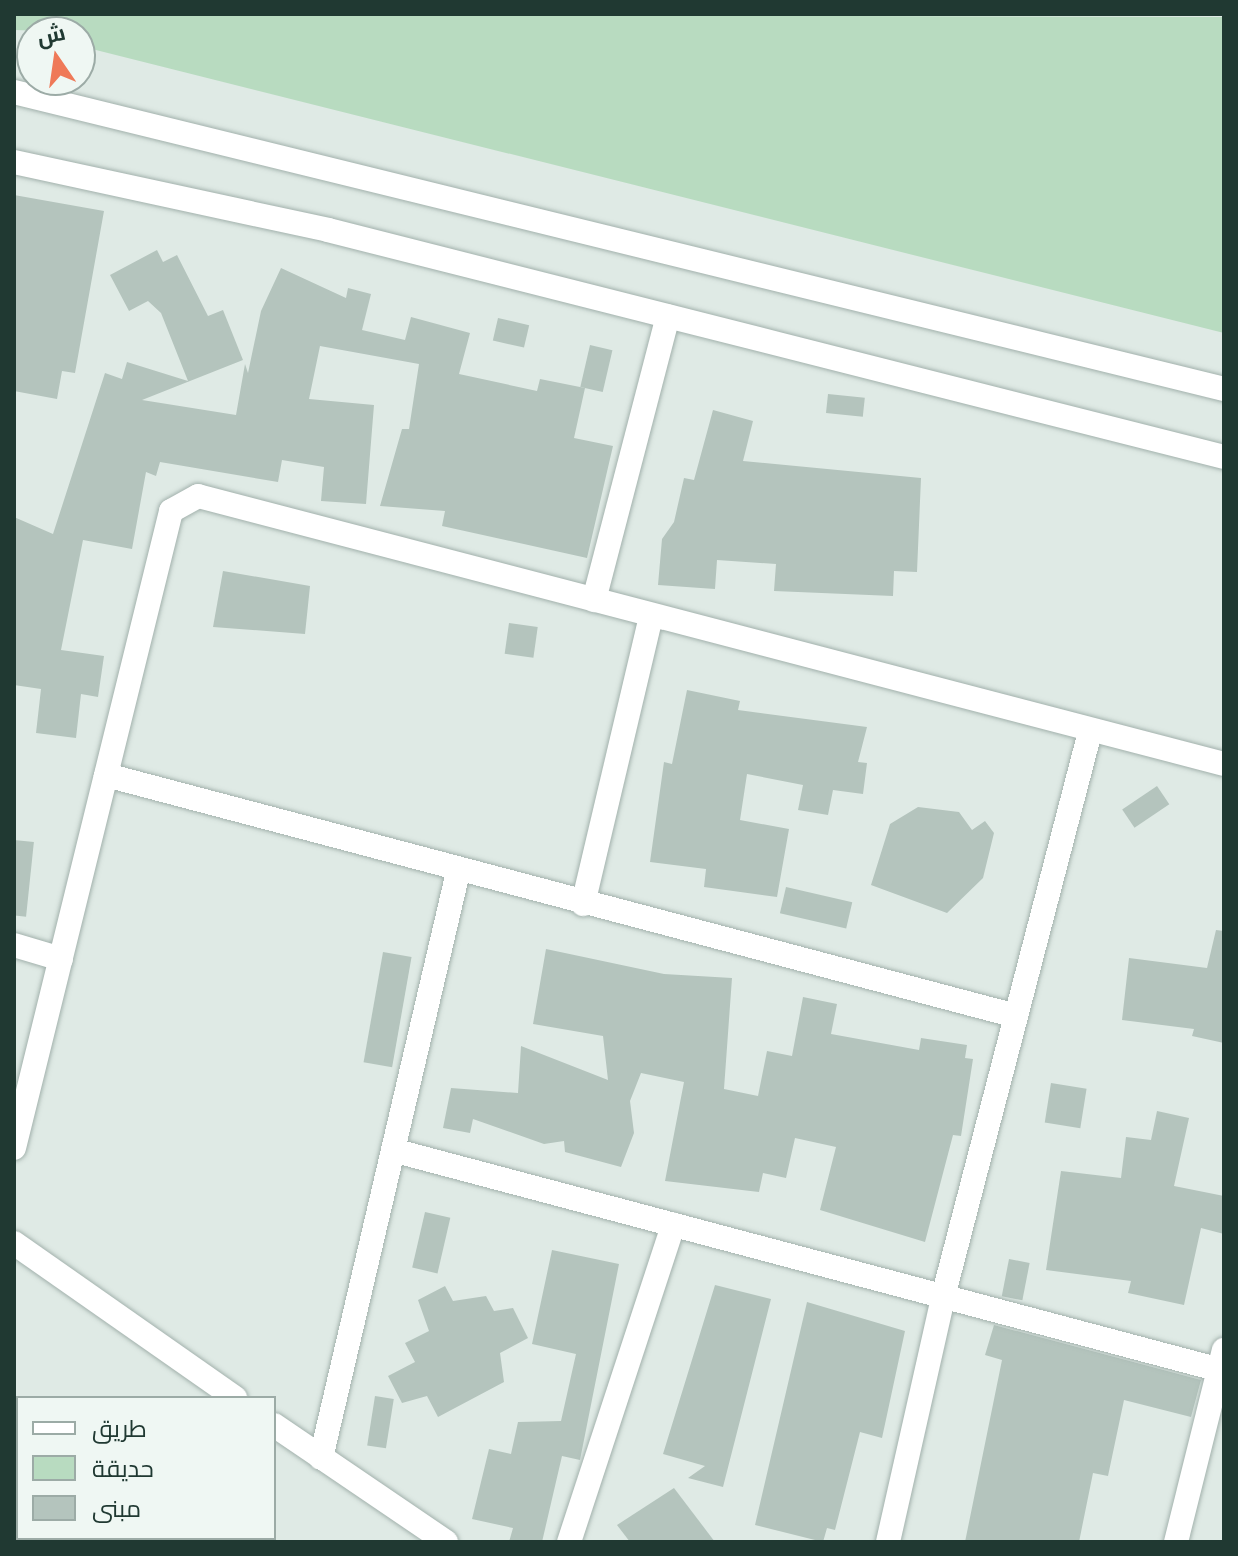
<!DOCTYPE html>
<meta charset="utf-8">
<style>
body{margin:0}
#map{position:relative;width:1238px;height:1556px;overflow:hidden;background:#dfeae5;font-family:"Titillium Web",Cairo,sans-serif}
div>[style]{position:absolute}
.green>*{inset:0;background:#b8dbc0}
.building>*{inset:0;background:#b4c4bd;transform-origin:0 0}
.roads{filter:drop-shadow(0 0 2px #a2b1ac) drop-shadow(0 0 2px #a2b1ac)}
.minor>*{height:24px;margin:-12px;padding:0 12px;transform-origin:12px;border-radius:12px;background:#fff}
span{translate:-50% -50%;white-space:nowrap;text-align:center;line-height:1.15;-webkit-text-stroke:8px #eff7f3;paint-order:stroke}
.frame{position:absolute;inset:0;border:16px solid #203932;pointer-events:none}
.legend{position:absolute;left:16px;top:1396px;width:260px;height:144px;box-sizing:border-box;background:#eff7f3;border:2px solid #9caba6;margin:0;padding:10px 14px;list-style:none;font-size:24px;color:#203932}
.legend li{display:flex;align-items:center;gap:16px;height:40px}
.legend b{width:40px;border:2px solid #9caba6}
.north{position:absolute;left:16px;top:16px;width:80px;height:80px;box-sizing:border-box;background:#eff7f3;border:2px solid #9caba6;border-radius:50%;rotate:347deg;font-size:22px;font-weight:700;line-height:32px;text-align:center;color:#203932}
.north::after{content:'';display:block;margin:auto;width:28px;height:36px;background:#ef7958;clip-path:polygon(50% 0,100% 100%,50% 72%,0 100%)}
</style>
<div id="map">
<div class="green">
<i style="clip-path:polygon(14px 14px,1224px 17px,1224px 333px,80px 46px,80px 32px,14px 30px)"></i>
</div>
<div class="building">
<i style="clip-path:polygon(14px 195px,104px 211px,75px 373px,62px 371px,57px 399px,14px 391px)"></i>
<i style="clip-path:polygon(157px 250px,163px 262px,177px 255px,208px 316px,223px 310px,243px 360px,142px 400px,236px 415px,245px 364px,248px 373px,261px 311px,281px 268px,346px 298px,348px 288px,371px 294px,362px 330px,405px 340px,411px 317px,470px 333px,459px 374px,537px 391px,540px 379px,585px 388px,574px 438px,613px 446px,587px 558px,442px 526px,445px 511px,380px 506px,402px 429px,409px 429px,419px 364px,320px 346px,309px 399px,374px 405px,366px 504px,321px 501px,324px 467px,282px 460px,278px 482px,160px 462px,156px 476px,146px 472px,132px 549px,83px 540px,61px 650px,104px 656px,98px 697px,81px 694px,76px 738px,36px 733px,41px 689px,14px 685px,14px 517px,53px 534px,105px 373px,122px 379px,127px 362px,188px 381px,161px 313px,148px 301px,129px 311px,110px 275px)"></i>
<i style="left:498px;top:318px;width:32px;height:23px;rotate:13deg"></i>
<i style="left:590px;top:345px;width:23px;height:43px;rotate:13deg"></i>
<i style="left:828px;top:394px;width:37px;height:19px;rotate:6deg"></i>
<i style="clip-path:polygon(713px 410px,753px 421px,743px 461px,921px 478px,917px 572px,894px 571px,893px 596px,774px 591px,776px 564px,717px 560px,715px 589px,658px 585px,662px 539px,674px 522px,684px 478px,694px 480px)"></i>
<i style="clip-path:polygon(223px 571px,310px 586px,305px 634px,213px 627px)"></i>
<i style="left:509px;top:623px;width:29px;height:31px;rotate:8deg"></i>
<i style="clip-path:polygon(687px 690px,740px 701px,738px 710px,867px 727px,858px 762px,867px 763px,863px 794px,833px 790px,828px 815px,798px 810px,803px 785px,747px 774px,740px 820px,789px 829px,777px 897px,704px 887px,706px 869px,650px 862px,664px 762px,672px 764px)"></i>
<i style="left:1157px;top:786px;width:22px;height:42px;rotate:56deg"></i>
<i style="clip-path:polygon(918px 807px,959px 812px,972px 830px,985px 821px,994px 833px,983px 878px,947px 913px,871px 885px,890px 824px)"></i>
<i style="left:14px;top:840px;width:20px;height:75px;rotate:6deg"></i>
<i style="left:786px;top:887px;width:68px;height:27px;rotate:13deg"></i>
<i style="clip-path:polygon(1216px 930px,1224px 931px,1224px 1043px,1192px 1036px,1194px 1029px,1122px 1020px,1129px 958px,1207px 968px)"></i>
<i style="clip-path:polygon(546px 949px,664px 974px,732px 978px,724px 1089px,758px 1096px,767px 1051px,792px 1056px,803px 997px,837px 1004px,831px 1034px,919px 1050px,921px 1038px,967px 1045px,965px 1058px,973px 1059px,961px 1136px,953px 1135px,925px 1242px,820px 1210px,836px 1147px,795px 1138px,786px 1178px,763px 1173px,759px 1192px,665px 1181px,684px 1082px,641px 1073px,630px 1101px,634px 1133px,621px 1167px,565px 1152px,564px 1141px,544px 1144px,473px 1119px,470px 1133px,443px 1128px,451px 1088px,518px 1093px,521px 1046px,608px 1080px,603px 1036px,533px 1024px)"></i>
<i style="left:383px;top:952px;width:29px;height:112px;rotate:10deg"></i>
<i style="left:1051px;top:1083px;width:36px;height:40px;rotate:9deg"></i>
<i style="clip-path:polygon(1157px 1111px,1189px 1118px,1174px 1186px,1224px 1196px,1224px 1234px,1201px 1228px,1184px 1305px,1128px 1293px,1131px 1281px,1046px 1270px,1061px 1171px,1121px 1178px,1126px 1137px,1151px 1140px)"></i>
<i style="left:425px;top:1212px;width:26px;height:57px;rotate:13deg"></i>
<i style="clip-path:polygon(552px 1250px,619px 1264px,580px 1460px,562px 1456px,542px 1542px,509px 1542px,513px 1528px,472px 1519px,489px 1449px,511px 1454px,518px 1422px,561px 1421px,576px 1354px,532px 1344px)"></i>
<i style="left:1009px;top:1259px;width:21px;height:38px;rotate:11deg"></i>
<i style="clip-path:polygon(715px 1285px,771px 1299px,723px 1487px,688px 1478px,705px 1466px,663px 1454px)"></i>
<i style="clip-path:polygon(445px 1286px,453px 1301px,486px 1296px,494px 1311px,513px 1308px,528px 1338px,500px 1353px,504px 1382px,438px 1417px,427px 1396px,402px 1403px,388px 1376px,415px 1362px,405px 1343px,429px 1331px,418px 1300px)"></i>
<i style="clip-path:polygon(807px 1302px,905px 1331px,882px 1438px,860px 1432px,835px 1530px,827px 1528px,823px 1542px,755px 1525px)"></i>
<i style="clip-path:polygon(994px 1325px,1201px 1380px,1191px 1417px,1124px 1400px,1108px 1476px,1093px 1473px,1079px 1542px,965px 1542px,1002px 1360px,985px 1355px)"></i>
<i style="left:375px;top:1396px;width:19px;height:50px;rotate:9deg"></i>
<i style="clip-path:polygon(674px 1488px,715px 1542px,630px 1542px,617px 1525px)"></i>
</div>
<div class="roads">
<div class="minor">
<i style="left:14px;top:92px;width:1246px;rotate:13.79deg"></i>
<i style="left:14px;top:162px;width:321px;rotate:12.2deg"></i>
<i style="left:328px;top:230px;width:924px;rotate:14.22deg"></i>
<i style="left:594px;top:600px;width:293px;rotate:-75.4deg"></i>
<i style="left:106px;top:775px;width:941px;rotate:14.83deg"></i>
<i style="left:583px;top:904px;width:296px;rotate:-76.7deg"></i>
<i style="left:14px;top:945px;width:49px;rotate:16.6deg"></i>
<i style="left:14px;top:1148px;width:656px;rotate:-76.15deg"></i>
<i style="left:171px;top:511px;width:31px;rotate:-29deg"></i>
<i style="left:198px;top:496px;width:1060px;rotate:14.64deg"></i>
<i style="left:396px;top:1151px;width:857px;rotate:14.88deg"></i>
<i style="left:14px;top:1243px;width:270px;rotate:35deg"></i>
<i style="left:274px;top:1425px;width:208px;rotate:34.2deg"></i>
<i style="left:321px;top:1458px;width:602px;rotate:-76.84deg"></i>
<i style="left:569px;top:1542px;width:334px;rotate:-71.8deg"></i>
<i style="left:888px;top:1542px;width:251px;rotate:-77.3deg"></i>
<i style="left:943px;top:1297px;width:584px;rotate:-75.42deg"></i>
<i style="left:1176px;top:1542px;width:198px;rotate:-76deg"></i>
</div>
</div>
<div class="frame"></div>
<ul class="legend">
<li><b style="height:10px;background:#fff"></b>طريق</li>
<li><b style="height:22px;background:#b8dbc0"></b>حديقة</li>
<li><b style="height:22px;background:#b4c4bd"></b>مبنى</li>
</ul>
<div class="north">ش</div>
</div>
